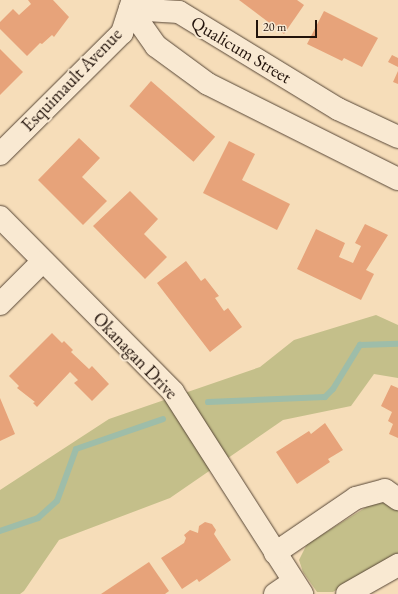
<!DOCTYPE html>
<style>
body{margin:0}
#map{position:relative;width:398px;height:594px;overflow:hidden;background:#f6ddb9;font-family:"EB Garamond",serif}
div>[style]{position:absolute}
.green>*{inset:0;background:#c4bf8a}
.stream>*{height:6px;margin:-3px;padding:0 3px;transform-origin:3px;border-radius:3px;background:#9ebda9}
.building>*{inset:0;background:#e7a37a;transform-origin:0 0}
.roads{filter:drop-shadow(0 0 1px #574636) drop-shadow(0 0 1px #574636)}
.street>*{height:22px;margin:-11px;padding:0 11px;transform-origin:11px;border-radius:11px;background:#f9e9d2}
span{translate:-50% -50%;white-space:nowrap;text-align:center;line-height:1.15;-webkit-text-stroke:4px #f9e9d2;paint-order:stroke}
.street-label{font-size:18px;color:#22130b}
.scale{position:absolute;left:256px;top:20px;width:61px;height:18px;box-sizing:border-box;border:2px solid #22130b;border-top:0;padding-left:5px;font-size:12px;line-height:14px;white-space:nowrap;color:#22130b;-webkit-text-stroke:3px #f9e9d2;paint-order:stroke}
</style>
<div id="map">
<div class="green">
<i style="clip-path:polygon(376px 315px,398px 325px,398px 378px,374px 374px,351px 406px,283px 420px,170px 498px,59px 540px,24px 591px,20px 594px,0 594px,0 490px,109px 419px,260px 367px,294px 340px)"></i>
<i style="clip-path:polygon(376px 501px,391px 505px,398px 511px,398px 554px,333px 592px,317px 592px,303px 572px,299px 560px,307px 544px)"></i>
</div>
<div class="stream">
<i style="left:208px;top:402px;width:117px;rotate:-2.4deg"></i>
<i style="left:325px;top:397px;width:11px;rotate:-45deg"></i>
<i style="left:333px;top:389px;width:52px;rotate:-58.5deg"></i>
<i style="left:360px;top:345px;width:38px;rotate:-2deg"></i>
<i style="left:0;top:531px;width:40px;rotate:-18.9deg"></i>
<i style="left:38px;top:518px;width:25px;rotate:-42deg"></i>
<i style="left:57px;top:501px;width:55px;rotate:-69.9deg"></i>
<i style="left:76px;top:449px;width:92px;rotate:-19deg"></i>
</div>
<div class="building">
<i style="clip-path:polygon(28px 0,53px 0,69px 17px,54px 37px,52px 35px,42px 44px,40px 43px,27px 56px,0 29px,0 22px,13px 9px,19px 15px,31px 4px)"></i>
<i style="clip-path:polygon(239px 0,297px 0,304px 5px,284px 34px)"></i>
<i style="clip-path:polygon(324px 11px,378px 38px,362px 67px,344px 58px,342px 61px,307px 44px)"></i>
<i style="clip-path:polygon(0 49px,23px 72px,0 95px)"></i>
<i style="clip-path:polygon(392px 55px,398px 58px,398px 67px,388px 62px)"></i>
<i style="clip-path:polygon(398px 71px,398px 84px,393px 82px)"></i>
<i style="left:151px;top:81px;width:85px;height:33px;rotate:41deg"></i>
<i style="clip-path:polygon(79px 138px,100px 158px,82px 177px,107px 201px,83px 225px,38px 180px)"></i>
<i style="clip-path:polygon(229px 141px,255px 154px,242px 180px,290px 204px,277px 230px,203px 193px)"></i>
<i style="clip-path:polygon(130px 191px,158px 219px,144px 234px,167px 257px,145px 279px,93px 226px)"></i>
<i style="clip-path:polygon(365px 224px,388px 235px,366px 270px,374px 274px,361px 300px,297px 269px,316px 229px,345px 243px,339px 257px,353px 263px,361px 246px,355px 243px)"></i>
<i style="clip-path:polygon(186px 261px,201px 281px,205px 278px,219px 296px,215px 298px,224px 311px,228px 308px,242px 327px,210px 352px,157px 283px)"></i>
<i style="clip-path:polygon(52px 333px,62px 343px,64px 341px,73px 350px,71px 352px,89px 369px,92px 366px,109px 384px,92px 401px,74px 383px,78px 380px,70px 372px,37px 407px,33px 403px,35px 402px,17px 388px,19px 386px,9px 376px)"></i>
<i style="clip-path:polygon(391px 385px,398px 388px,398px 438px,389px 434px,393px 424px,388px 421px,392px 412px,381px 406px)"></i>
<i style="clip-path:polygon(0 398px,15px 434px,0 441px)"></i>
<i style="clip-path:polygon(325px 423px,343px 450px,328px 459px,330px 462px,297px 484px,276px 452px,309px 431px,311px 434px)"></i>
<i style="clip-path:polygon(205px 522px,212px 524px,216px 530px,214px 534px,231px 560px,199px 582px,197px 579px,182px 589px,161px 558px,184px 543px,186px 538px,184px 535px,190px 530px,198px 533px,199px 526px)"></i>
<i style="clip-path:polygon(149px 562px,169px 591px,165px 594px,101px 594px)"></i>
</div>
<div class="roads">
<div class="street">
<i style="left:130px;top:9px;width:45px;rotate:54.9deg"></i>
<i style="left:156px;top:46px;width:64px;rotate:36.2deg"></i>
<i style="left:208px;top:84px;width:212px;rotate:26.6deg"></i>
<i style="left:130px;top:9px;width:49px;rotate:3.5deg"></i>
<i style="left:179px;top:12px;width:186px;rotate:31.4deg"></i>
<i style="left:338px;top:109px;width:66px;rotate:25deg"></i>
<i style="left:0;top:154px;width:172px;rotate:-44.8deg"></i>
<i style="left:122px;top:33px;width:35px;rotate:-72deg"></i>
<i style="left:0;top:217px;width:246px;rotate:45.3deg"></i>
<i style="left:173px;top:392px;width:240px;rotate:57.4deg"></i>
<i style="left:0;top:304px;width:59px;rotate:-45deg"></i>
<i style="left:275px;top:553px;width:98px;rotate:-34.2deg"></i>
<i style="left:356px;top:498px;width:30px;rotate:-15deg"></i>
<i style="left:385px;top:490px;width:16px;rotate:35deg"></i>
<i style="left:275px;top:594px;width:22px;rotate:-34deg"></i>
<i style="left:347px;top:594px;width:59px;rotate:-29.6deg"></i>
</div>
</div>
<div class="street-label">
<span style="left:241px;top:50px;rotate:31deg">Qualicum Street</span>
<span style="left:72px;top:80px;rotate:-46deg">Esquimault Avenue</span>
<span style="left:135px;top:356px;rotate:46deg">Okanagan Drive</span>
</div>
<div class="scale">20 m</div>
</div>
